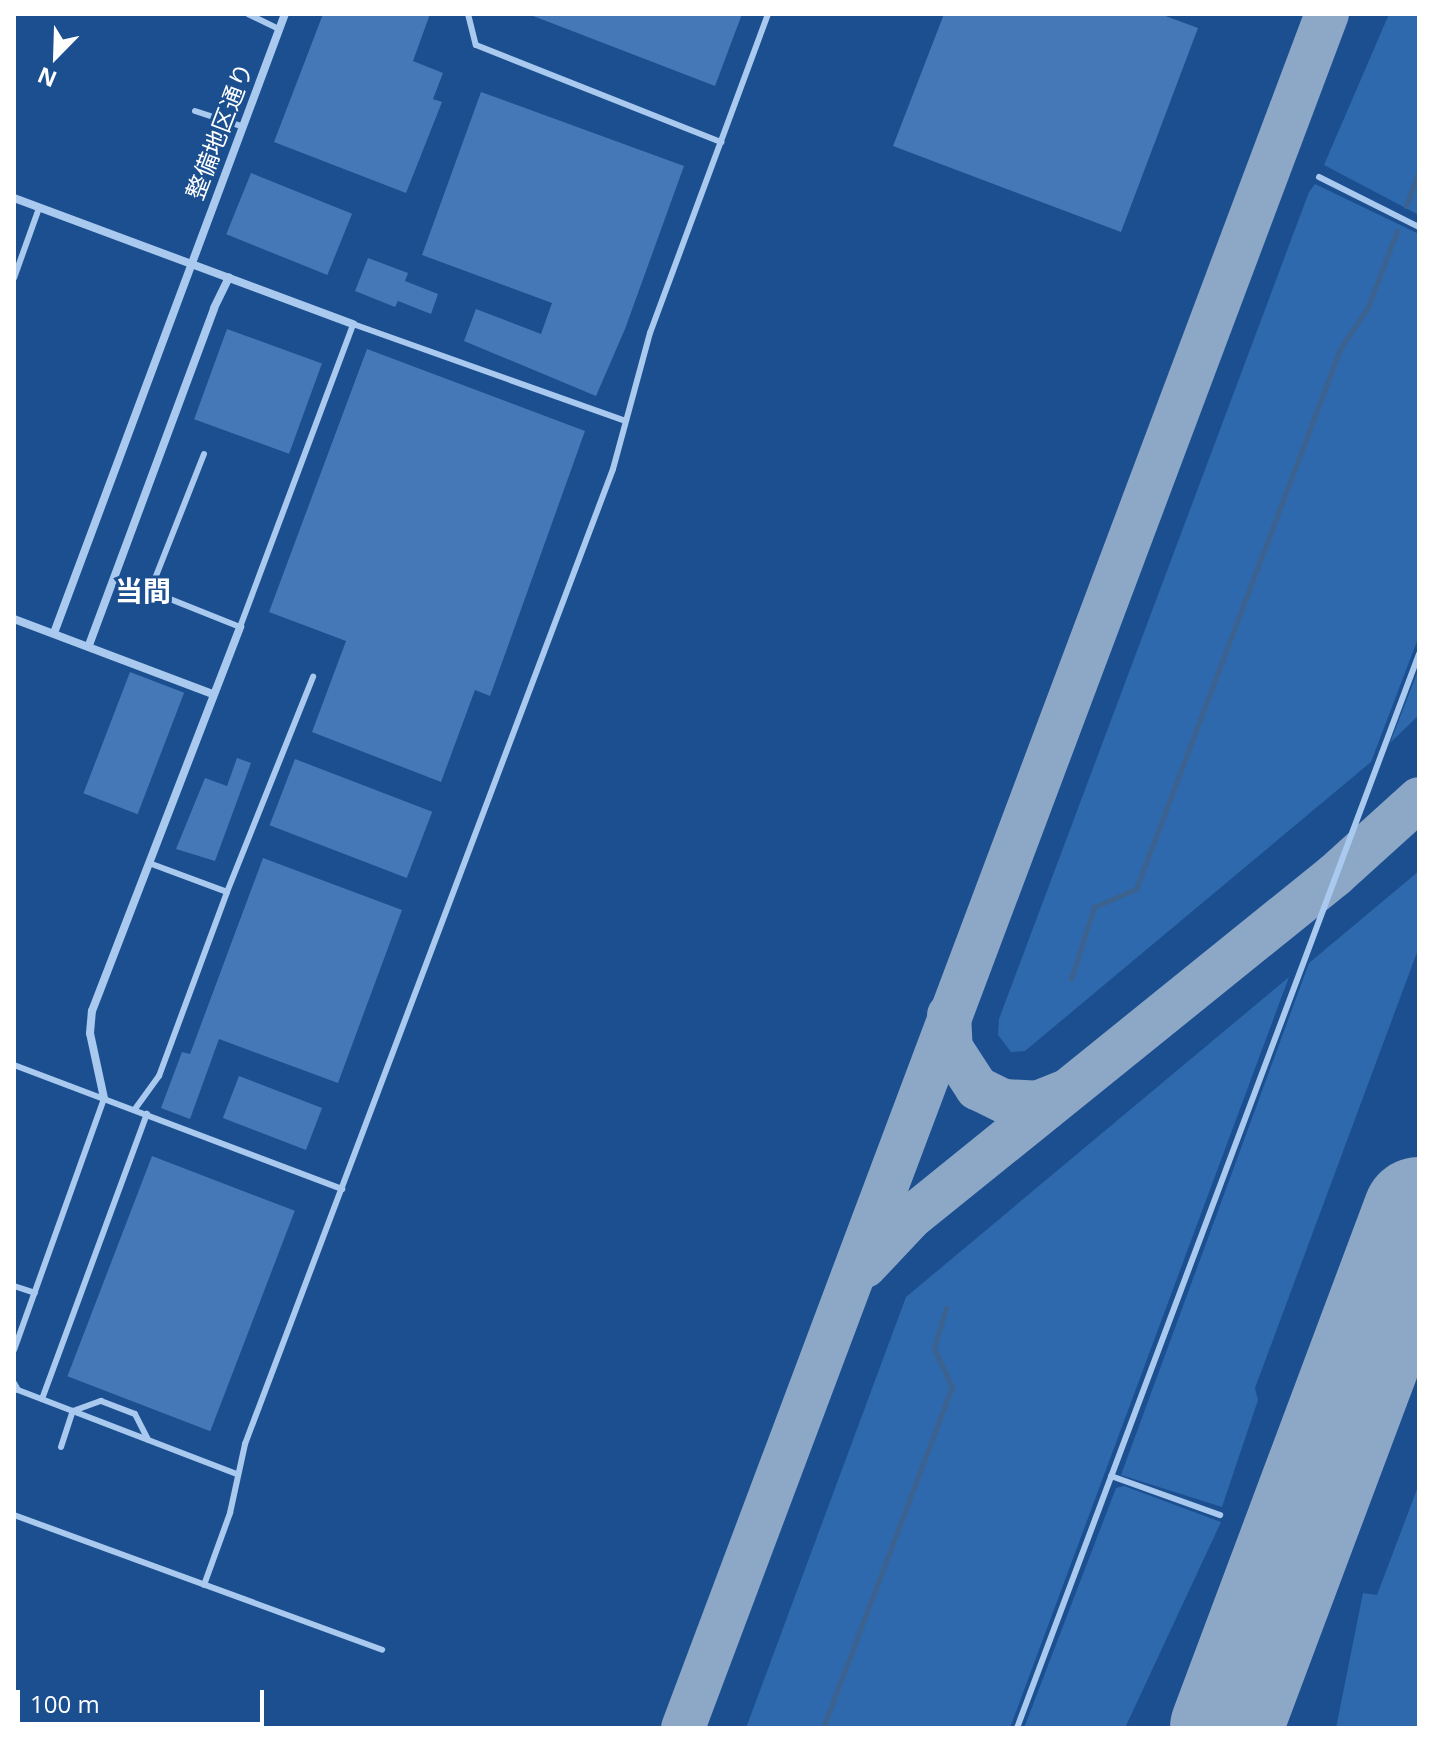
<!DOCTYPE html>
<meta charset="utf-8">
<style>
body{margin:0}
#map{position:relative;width:1433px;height:1742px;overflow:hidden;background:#1b4f8f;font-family:"Open Sans","Noto Sans JP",sans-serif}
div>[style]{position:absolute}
.green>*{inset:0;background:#2e69ad}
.stream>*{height:5px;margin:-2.5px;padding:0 2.5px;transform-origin:2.5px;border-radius:2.5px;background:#3c6290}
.taxiway>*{height:44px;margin:-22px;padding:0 22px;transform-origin:22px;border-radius:22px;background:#8da7c7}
.runway>*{height:112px;margin:-56px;padding:0 56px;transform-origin:56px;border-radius:56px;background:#8da7c7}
.building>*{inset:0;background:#4478b7;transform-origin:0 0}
.lane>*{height:6px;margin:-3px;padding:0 3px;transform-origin:3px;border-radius:3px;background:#a9c9ee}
.street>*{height:8px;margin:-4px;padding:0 4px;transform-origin:4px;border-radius:4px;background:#a9c9ee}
span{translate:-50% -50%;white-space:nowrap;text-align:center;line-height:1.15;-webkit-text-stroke:6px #1b4f8f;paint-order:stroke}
.street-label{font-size:24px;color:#fff}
.quarter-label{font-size:28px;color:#fff;font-weight:700}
.frame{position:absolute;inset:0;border:16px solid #fff;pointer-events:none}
.north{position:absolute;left:16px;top:16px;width:80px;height:80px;-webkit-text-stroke:6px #1b4f8f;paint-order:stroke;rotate:203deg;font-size:22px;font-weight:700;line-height:32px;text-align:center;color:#fff}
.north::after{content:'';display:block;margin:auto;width:28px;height:36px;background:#fff;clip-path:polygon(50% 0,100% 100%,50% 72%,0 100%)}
.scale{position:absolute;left:16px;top:1690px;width:248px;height:36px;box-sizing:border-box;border:4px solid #fff;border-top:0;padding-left:10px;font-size:24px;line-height:28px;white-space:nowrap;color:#fff;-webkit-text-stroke:6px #1b4f8f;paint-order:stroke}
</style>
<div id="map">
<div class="green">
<i style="clip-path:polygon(1389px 14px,1419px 14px,1419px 215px,1324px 165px)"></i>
<i style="clip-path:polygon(1315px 184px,1419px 234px,1419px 636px,1371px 762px,1025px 1051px,1011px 1052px,998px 1035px,999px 1019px,1309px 192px)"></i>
<i style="clip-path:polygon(1419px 668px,1419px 715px,1390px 743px)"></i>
<i style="clip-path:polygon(1419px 871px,1419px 947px,1255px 1388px,1258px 1400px,1222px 1507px,1121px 1475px,1309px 963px)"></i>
<i style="clip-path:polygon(1289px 977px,1010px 1728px,746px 1728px,906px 1297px)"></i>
<i style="clip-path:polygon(1419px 1484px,1419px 1728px,1336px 1728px,1363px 1593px,1377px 1595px)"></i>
<i style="clip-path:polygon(1124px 1486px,1221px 1522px,1125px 1728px,1024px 1728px,1116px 1488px)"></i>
</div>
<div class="stream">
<i style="left:1406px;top:206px;width:37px;rotate:-70deg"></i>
<i style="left:1071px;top:979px;width:76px;rotate:-72.3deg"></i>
<i style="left:1094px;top:907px;width:46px;rotate:-23.2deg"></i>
<i style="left:1136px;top:889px;width:577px;rotate:-69.3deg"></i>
<i style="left:1340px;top:349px;width:48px;rotate:-56deg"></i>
<i style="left:1367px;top:309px;width:84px;rotate:-69deg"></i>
<i style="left:823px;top:1728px;width:365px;rotate:-69.3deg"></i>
<i style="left:952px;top:1387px;width:43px;rotate:-114.8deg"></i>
<i style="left:934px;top:1348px;width:42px;rotate:-73.3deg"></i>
</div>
<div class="taxiway">
<i style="left:949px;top:1015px;width:33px;rotate:87deg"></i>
<i style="left:951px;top:1048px;width:48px;rotate:57deg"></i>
<i style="left:977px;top:1088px;width:30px;rotate:26deg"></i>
<i style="left:1004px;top:1101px;width:33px;rotate:3deg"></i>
<i style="left:1037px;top:1103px;width:29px;rotate:-22deg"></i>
<i style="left:865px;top:1266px;width:66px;rotate:-46.8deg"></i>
<i style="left:910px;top:1218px;width:546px;rotate:-38.91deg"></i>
<i style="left:1335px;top:875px;width:113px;rotate:-42.1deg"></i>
<i style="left:1248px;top:1669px;width:59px;rotate:87.1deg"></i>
<i style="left:683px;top:1728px;width:1831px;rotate:-69.41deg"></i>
<i style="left:1201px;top:1728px;width:90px;rotate:-54.5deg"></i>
</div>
<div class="runway">
<i style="left:1226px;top:1728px;width:550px;rotate:-69.46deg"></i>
</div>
<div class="building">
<i style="clip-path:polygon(323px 14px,430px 14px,413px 61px,443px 73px,433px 99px,442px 102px,406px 193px,274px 142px)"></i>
<i style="clip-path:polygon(528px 14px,742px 14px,715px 86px)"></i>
<i style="clip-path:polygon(944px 14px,1160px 14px,1198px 28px,1121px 232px,893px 146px)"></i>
<i style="clip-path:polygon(481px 92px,684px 166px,625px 329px,596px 396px,464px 341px,476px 309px,541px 334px,552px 303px,422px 255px)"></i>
<i style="left:251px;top:173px;width:109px;height:66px;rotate:22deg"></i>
<i style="clip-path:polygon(368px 258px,408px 273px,405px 281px,438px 294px,431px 314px,398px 301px,395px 307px,355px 291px)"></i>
<i style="left:227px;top:329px;width:101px;height:96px;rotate:20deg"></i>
<i style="clip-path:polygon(367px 349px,585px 431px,490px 696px,475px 690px,441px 782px,312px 732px,346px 641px,269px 612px)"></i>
<i style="left:130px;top:672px;width:58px;height:130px;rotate:21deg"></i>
<i style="clip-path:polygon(237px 758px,251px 763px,215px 861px,176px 849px,205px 778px,227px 786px)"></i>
<i style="left:295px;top:759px;width:147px;height:71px;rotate:21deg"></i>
<i style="clip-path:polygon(263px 858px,402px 910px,338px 1083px,219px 1039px,190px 1119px,161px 1108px,182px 1052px,190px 1054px)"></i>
<i style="left:239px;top:1076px;width:89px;height:45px;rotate:21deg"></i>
<i style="left:152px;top:1156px;width:153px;height:236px;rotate:21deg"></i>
</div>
<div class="lane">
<i style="left:248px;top:14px;width:34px;rotate:26deg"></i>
<i style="left:468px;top:14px;width:32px;rotate:76deg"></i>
<i style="left:476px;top:45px;width:264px;rotate:21.6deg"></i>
<i style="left:195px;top:111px;width:48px;rotate:18.1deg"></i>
<i style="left:1319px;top:177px;width:112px;rotate:26.6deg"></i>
<i style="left:14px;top:278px;width:74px;rotate:-70.3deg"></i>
<i style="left:204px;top:454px;width:147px;rotate:111.5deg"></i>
<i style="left:150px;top:591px;width:97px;rotate:21.8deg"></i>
<i style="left:240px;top:627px;width:323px;rotate:-69.5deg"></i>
<i style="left:353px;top:324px;width:289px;rotate:19.6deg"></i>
<i style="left:149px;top:863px;width:83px;rotate:20.4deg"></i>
<i style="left:14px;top:1065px;width:351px;rotate:20.7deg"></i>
<i style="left:135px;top:1109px;width:41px;rotate:-54deg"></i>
<i style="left:159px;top:1076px;width:196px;rotate:-69.7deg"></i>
<i style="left:227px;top:892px;width:232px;rotate:-68.2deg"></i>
<i style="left:14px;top:1286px;width:22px;rotate:18deg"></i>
<i style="left:14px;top:1350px;width:268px;rotate:-70.3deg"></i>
<i style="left:14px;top:1383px;width:8px;rotate:60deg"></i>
<i style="left:18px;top:1390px;width:235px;rotate:21deg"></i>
<i style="left:42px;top:1399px;width:304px;rotate:-69.8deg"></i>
<i style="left:61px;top:1447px;width:38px;rotate:-72deg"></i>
<i style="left:73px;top:1411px;width:30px;rotate:-20deg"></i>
<i style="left:101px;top:1401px;width:36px;rotate:21deg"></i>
<i style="left:135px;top:1414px;width:29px;rotate:63deg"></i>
<i style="left:1111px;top:1476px;width:116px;rotate:19.7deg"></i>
<i style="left:14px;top:1515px;width:392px;rotate:20.1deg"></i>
<i style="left:204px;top:1585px;width:77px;rotate:-70.1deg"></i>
<i style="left:230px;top:1513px;width:71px;rotate:-77.7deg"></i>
<i style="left:245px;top:1444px;width:1042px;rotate:-69.32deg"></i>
<i style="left:613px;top:469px;width:141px;rotate:-74.8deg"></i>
<i style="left:650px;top:333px;width:340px;rotate:-69.7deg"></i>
<i style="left:14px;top:1723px;width:15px;rotate:20deg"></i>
<i style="left:1017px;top:1728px;width:1147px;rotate:-69.48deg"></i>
</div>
<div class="street">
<i style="left:14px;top:198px;width:362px;rotate:20.4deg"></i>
<i style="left:14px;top:619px;width:213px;rotate:20.7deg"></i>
<i style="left:54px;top:633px;width:661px;rotate:-69.54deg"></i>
<i style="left:89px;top:645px;width:359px;rotate:-69.6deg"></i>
<i style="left:214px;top:308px;width:34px;rotate:-64deg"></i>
<i style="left:104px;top:1098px;width:66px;rotate:-102.2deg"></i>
<i style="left:90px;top:1033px;width:22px;rotate:-85deg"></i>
<i style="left:92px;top:1011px;width:412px;rotate:-68.9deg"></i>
</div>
<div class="street-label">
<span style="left:219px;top:131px;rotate:-69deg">整備地区通り</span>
</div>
<div class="quarter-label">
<span style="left:143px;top:590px">当間</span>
</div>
<div class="frame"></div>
<div class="north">N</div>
<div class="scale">100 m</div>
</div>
